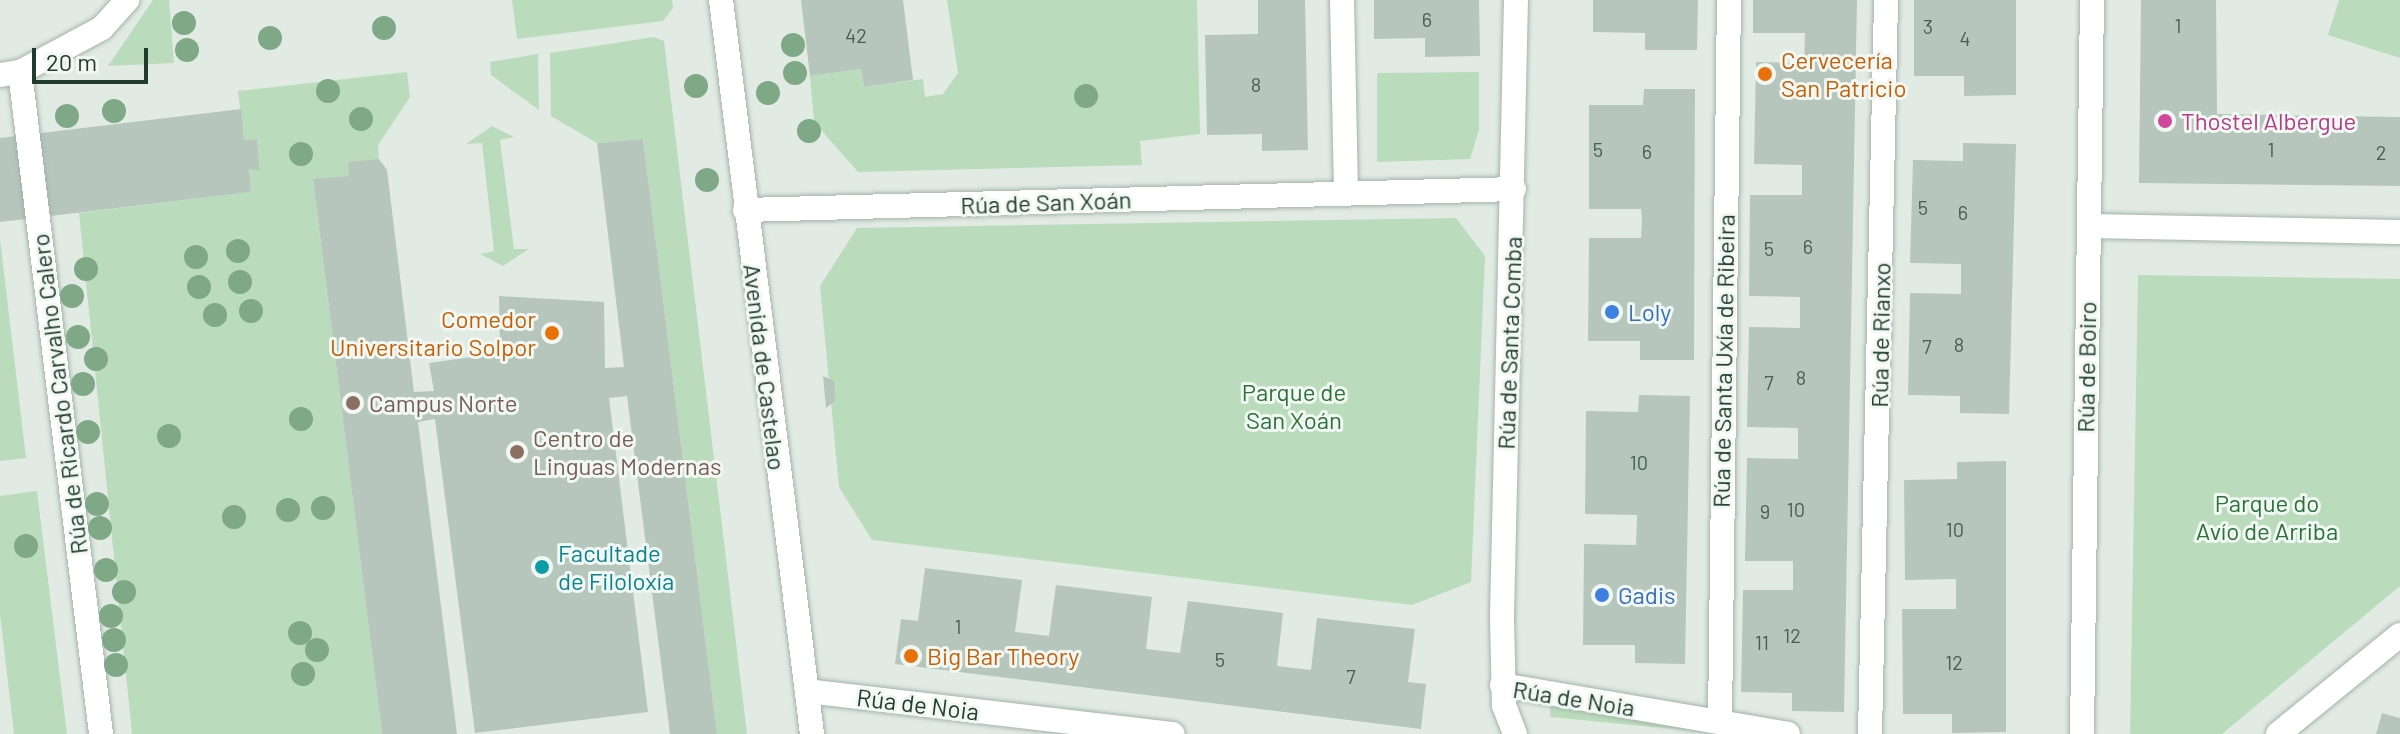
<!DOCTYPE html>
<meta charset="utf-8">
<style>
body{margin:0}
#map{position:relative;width:2400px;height:734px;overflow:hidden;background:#e1ebe4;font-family:Barlow,sans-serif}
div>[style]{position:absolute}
.green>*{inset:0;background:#badcbc}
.building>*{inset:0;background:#b6c6bd}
.roads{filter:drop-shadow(0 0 2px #a4b3aa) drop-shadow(0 0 2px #a4b3aa)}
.minor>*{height:24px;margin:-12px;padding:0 12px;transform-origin:12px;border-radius:12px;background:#fff}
.trees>*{width:24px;height:24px;margin:-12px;border-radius:50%;background:#7ea886}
.dots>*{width:22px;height:22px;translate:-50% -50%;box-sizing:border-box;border:4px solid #f1f8f3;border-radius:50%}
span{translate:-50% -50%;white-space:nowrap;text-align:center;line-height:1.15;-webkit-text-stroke:6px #f1f8f3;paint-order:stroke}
.number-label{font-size:20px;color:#475e52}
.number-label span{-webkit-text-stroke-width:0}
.food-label{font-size:24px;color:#c56008}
.left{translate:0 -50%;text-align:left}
.right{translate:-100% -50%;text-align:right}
.hotel-label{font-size:24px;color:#b23c85}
.street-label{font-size:24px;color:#223b2f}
.shop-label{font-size:24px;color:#366cbe}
.park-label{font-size:24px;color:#2d7139}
.education-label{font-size:24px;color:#785e54}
.culture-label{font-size:24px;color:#0d838f}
.scale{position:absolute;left:32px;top:48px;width:116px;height:36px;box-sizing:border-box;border:4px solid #223b2f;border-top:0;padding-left:10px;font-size:24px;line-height:28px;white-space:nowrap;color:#223b2f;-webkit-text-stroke:6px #f1f8f3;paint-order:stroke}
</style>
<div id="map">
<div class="green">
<i style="clip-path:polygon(153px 0,169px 0,174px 63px,108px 66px)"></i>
<i style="clip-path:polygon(512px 0,672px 0,673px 8px,663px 21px,517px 39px)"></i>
<i style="clip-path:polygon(947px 0,1197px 0,1200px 134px,1140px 141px,1142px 165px,858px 172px,814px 122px,810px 76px,861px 69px,864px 87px,923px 79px,925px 97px,943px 94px,958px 73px)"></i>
<i style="clip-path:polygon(2339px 0,2400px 0,2400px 58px,2328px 35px)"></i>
<i style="clip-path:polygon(654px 37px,664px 41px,747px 734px,717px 734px,643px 139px,597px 143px,551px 116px,550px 53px)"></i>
<i style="clip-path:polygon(538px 54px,539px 110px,491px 75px,490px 62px)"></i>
<i style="clip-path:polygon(407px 72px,410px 97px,378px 145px,379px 159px,349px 176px,313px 180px,382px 734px,132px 734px,79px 213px,251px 192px,249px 169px,260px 169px,257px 139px,244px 140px,238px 91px)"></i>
<i style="clip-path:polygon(1479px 72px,1479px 130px,1470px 159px,1377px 162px,1377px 73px)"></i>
<i style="clip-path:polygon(492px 126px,514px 137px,500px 140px,514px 249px,529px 249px,503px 266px,480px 254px,494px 251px,482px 143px,466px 144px)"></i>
<i style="clip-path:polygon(1456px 218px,1485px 256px,1471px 582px,1412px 605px,872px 540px,839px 487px,820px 286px,857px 228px)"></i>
<i style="clip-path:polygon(0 239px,26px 458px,0 461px)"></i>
<i style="clip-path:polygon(2138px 275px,2400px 279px,2400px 586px,2222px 734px,2130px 734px)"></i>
<i style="clip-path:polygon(37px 491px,67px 734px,14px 734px,0 614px,0 496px)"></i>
<i style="clip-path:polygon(1551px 697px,1727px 734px,1550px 717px)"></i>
</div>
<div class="building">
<i style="clip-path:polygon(801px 0,903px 0,913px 80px,864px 87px,861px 69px,810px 76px)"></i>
<i style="clip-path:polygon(1258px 0,1305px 0,1308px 150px,1262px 151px,1262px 134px,1207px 135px,1205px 35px,1258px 34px)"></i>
<i style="clip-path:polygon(1374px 0,1479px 0,1480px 56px,1425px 57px,1425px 38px,1374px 39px)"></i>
<i style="clip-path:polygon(1593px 0,1698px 0,1697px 50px,1645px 50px,1645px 33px,1593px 32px)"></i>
<i style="clip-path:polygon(1753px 0,1857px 0,1844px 712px,1792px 711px,1792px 693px,1741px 692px,1743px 590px,1793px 590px,1793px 561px,1745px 561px,1747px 458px,1798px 459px,1798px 428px,1747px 427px,1749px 327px,1800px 328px,1800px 297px,1749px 296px,1750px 195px,1802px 195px,1802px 165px,1754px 164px,1756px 62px,1804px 63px,1805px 33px,1753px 33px)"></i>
<i style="clip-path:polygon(1914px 0,2016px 0,2016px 95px,1964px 96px,1964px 76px,1914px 76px)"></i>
<i style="clip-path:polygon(2141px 0,2216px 0,2217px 114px,2400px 117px,2400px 186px,2139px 183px)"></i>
<i style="clip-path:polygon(1644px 89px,1695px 89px,1694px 360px,1640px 360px,1640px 341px,1588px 341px,1589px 238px,1641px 238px,1642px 222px,1641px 209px,1589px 209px,1589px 105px,1643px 105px)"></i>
<i style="clip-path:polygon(241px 109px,244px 140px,257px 139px,260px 170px,249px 169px,251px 192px,0 222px,0 138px)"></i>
<i style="clip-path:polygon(643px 139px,717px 734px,670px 734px,627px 396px,609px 398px,648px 712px,475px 733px,435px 419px,418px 422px,457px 734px,382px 734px,313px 179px,349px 176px,348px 162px,379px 159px,387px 170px,414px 392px,434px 391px,429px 363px,500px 353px,499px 296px,604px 302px,605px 368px,624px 367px,597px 143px)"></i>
<i style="clip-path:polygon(1963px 143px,2016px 144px,2009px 414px,1960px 413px,1960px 396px,1908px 395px,1910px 293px,1961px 294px,1961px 264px,1910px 263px,1913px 160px,1963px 161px)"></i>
<i style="clip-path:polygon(823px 376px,834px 381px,835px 401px,826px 408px)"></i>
<i style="clip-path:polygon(1639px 395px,1690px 396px,1685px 664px,1635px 663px,1635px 645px,1583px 645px,1584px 544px,1636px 545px,1637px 515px,1585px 514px,1586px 411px,1638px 412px)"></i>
<i style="clip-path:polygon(2006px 461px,2006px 732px,1952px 733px,1952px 714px,1903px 714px,1902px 609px,1956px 609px,1956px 579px,1905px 580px,1904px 480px,1957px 479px,1957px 462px)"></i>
<i style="clip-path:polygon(925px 568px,1022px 580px,1015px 632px,1049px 636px,1056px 585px,1152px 597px,1146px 649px,1180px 653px,1188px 601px,1283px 613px,1277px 666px,1311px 670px,1317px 618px,1415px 629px,1408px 682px,1426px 684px,1421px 729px,895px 664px,901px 619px,918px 621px)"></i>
<i style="clip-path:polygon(2382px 713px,2400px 718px,2400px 734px,2376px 734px)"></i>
</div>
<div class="roads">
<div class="minor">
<i style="left:721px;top:0;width:740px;rotate:82.93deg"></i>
<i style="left:1342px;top:0;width:194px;rotate:88.8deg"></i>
<i style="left:20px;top:72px;width:667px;rotate:83.02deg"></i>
<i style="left:0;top:75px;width:20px;rotate:-9deg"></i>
<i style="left:20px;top:72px;width:93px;rotate:-28.2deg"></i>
<i style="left:102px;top:28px;width:38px;rotate:-48deg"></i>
<i style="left:745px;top:210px;width:769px;rotate:-1.56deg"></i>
<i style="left:2089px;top:226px;width:311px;rotate:1.1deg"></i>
<i style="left:1502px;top:685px;width:290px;rotate:9.7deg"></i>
<i style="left:807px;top:691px;width:368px;rotate:6.7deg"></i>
<i style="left:1720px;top:722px;width:722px;rotate:-89.29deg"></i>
<i style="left:1515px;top:734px;width:30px;rotate:-111deg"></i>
<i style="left:1504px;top:706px;width:90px;rotate:-91.3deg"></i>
<i style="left:1502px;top:616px;width:616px;rotate:-88.7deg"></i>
<i style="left:1870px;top:734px;width:734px;rotate:-88.75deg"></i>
<i style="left:2082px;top:734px;width:734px;rotate:-89.22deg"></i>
<i style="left:2278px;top:734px;width:157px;rotate:-39.1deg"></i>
</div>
</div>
<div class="trees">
<i style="left:184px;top:23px"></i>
<i style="left:384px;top:28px"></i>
<i style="left:270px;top:38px"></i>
<i style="left:793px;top:45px"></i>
<i style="left:187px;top:50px"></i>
<i style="left:795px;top:73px"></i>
<i style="left:696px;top:86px"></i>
<i style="left:328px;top:91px"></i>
<i style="left:768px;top:93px"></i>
<i style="left:1086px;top:96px"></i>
<i style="left:114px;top:111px"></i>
<i style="left:67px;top:116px"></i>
<i style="left:361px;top:119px"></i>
<i style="left:809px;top:131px"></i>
<i style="left:301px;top:154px"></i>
<i style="left:707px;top:180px"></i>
<i style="left:238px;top:251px"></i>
<i style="left:196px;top:257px"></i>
<i style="left:86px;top:269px"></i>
<i style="left:240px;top:282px"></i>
<i style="left:199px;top:287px"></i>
<i style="left:72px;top:296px"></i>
<i style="left:251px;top:311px"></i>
<i style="left:215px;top:315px"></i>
<i style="left:78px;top:337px"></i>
<i style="left:96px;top:359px"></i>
<i style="left:83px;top:384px"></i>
<i style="left:301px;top:419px"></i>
<i style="left:88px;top:432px"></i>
<i style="left:169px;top:436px"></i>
<i style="left:97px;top:504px"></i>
<i style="left:323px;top:508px"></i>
<i style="left:288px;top:510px"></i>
<i style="left:234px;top:517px"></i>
<i style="left:100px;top:528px"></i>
<i style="left:26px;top:546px"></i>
<i style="left:106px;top:570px"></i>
<i style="left:124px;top:592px"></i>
<i style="left:111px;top:616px"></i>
<i style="left:300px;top:633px"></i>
<i style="left:114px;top:640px"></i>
<i style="left:317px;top:650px"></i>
<i style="left:116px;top:665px"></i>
<i style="left:303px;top:674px"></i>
</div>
<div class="dots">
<i style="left:1765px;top:74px;background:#e8710a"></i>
<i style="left:2165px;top:121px;background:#d1479c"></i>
<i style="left:1612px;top:312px;background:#3f7fe0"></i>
<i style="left:552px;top:333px;background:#e8710a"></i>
<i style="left:353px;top:403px;background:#8d6e63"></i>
<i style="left:517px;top:452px;background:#8d6e63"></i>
<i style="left:542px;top:567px;background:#0f9aa8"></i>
<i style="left:1602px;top:595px;background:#3f7fe0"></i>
<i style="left:911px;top:656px;background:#e8710a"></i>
</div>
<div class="number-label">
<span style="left:1427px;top:19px">6</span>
<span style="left:2178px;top:25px">1</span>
<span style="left:1928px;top:26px">3</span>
<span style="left:856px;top:35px">42</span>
<span style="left:1965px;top:38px">4</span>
<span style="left:1256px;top:84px">8</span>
<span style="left:1598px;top:149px">5</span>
<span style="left:2271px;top:149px">1</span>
<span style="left:1647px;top:151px">6</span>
<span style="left:2381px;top:152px">2</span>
<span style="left:1923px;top:207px">5</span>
<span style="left:1963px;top:212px">6</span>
<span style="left:1808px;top:246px">6</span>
<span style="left:1769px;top:248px">5</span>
<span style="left:1959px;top:344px">8</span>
<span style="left:1927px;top:346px">7</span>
<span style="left:1801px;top:377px">8</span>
<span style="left:1769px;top:382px">7</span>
<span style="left:1639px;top:462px">10</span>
<span style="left:1796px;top:509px">10</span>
<span style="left:1765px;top:511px">9</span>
<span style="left:1955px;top:529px">10</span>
<span style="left:958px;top:626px">1</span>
<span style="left:1792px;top:635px">12</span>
<span style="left:1762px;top:642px">11</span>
<span style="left:1220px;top:659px">5</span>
<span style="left:1954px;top:662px">12</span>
<span style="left:1351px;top:676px">7</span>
</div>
<div class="food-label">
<span class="left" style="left:1781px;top:74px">Cervecería<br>San Patricio</span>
<span class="right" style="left:536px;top:333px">Comedor<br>Universitario Solpor</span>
<span class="left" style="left:927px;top:656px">Big Bar Theory</span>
</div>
<div class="hotel-label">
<span class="left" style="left:2181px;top:121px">Thostel Albergue</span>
</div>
<div class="street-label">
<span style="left:1046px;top:202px;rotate:-2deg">Rúa de San Xoán</span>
<span style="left:1880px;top:335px;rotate:-89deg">Rúa de Rianxo</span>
<span style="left:1509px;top:343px;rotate:-88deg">Rúa de Santa Comba</span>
<span style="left:1723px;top:361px;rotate:-89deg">Rúa de Santa Uxía de Ribeira</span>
<span style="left:765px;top:367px;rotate:83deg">Avenida de Castelao</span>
<span style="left:2086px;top:367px;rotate:-89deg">Rúa de Boiro</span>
<span style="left:59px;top:394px;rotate:-97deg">Rúa de Ricardo Carvalho Calero</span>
<span style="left:1574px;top:698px;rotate:9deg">Rúa de Noia</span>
<span style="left:918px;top:704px;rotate:7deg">Rúa de Noia</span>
</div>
<div class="shop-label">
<span class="left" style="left:1628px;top:312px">Loly</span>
<span class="left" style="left:1618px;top:595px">Gadis</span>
</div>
<div class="park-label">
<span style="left:1294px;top:406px">Parque de<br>San Xoán</span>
<span style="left:2267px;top:517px">Parque do<br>Avío de Arriba</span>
</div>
<div class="education-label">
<span class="left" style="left:369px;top:403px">Campus Norte</span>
<span class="left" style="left:533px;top:452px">Centro de<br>Linguas Modernas</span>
</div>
<div class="culture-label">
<span class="left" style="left:558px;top:567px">Facultade<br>de Filoloxía</span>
</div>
<div class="scale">20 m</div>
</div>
